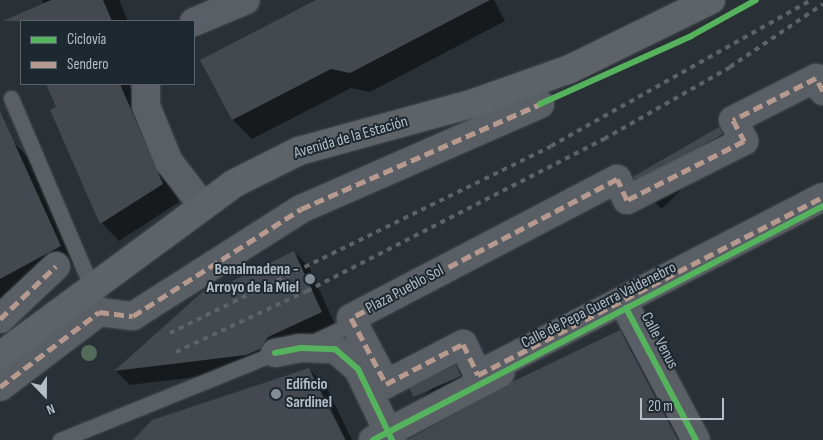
<!DOCTYPE html>
<meta charset="utf-8">
<style>
body{margin:0}
#map{position:relative;width:823px;height:440px;overflow:hidden;background:#2a3136;font-family:"Sofia Sans Condensed",sans-serif}
div>[style]{position:absolute}
.shadow>*{inset:0;background:#0007;transform-origin:0 0}
.building>*{inset:0;background:#43494e;transform-origin:0 0}
.roads{filter:drop-shadow(0 0 1px #484d51) drop-shadow(0 0 1px #484d51)}
.lane>*{height:15px;margin:-7.5px;padding:0 7.5px;transform-origin:7.5px;border-radius:7.5px;background:#595f64}
.street>*{height:28px;margin:-14px;padding:0 14px;transform-origin:14px;border-radius:14px;background:#595f64}
.secondary>*{height:28px;margin:-14px;padding:0 14px;transform-origin:14px;border-radius:14px;background:#5e6368}
.rail>*{height:4px;margin-top:-2px;transform-origin:0;background:repeating-linear-gradient(90deg,#5e6368 0 5px,transparent 0 10px)}
.quiet>*{height:5px;margin-top:-2.5px;transform-origin:0;background:repeating-linear-gradient(90deg,#b69a8f 0 10px,transparent 0 15px)}
.cycleway>*{height:6px;margin:-3px;padding:0 3px;transform-origin:3px;border-radius:3px;background:#56b35d}
.trees>*{width:16px;height:16px;margin:-8px;border-radius:50%;background:#536b59}
.dots>*{width:14px;height:14px;translate:-50% -50%;box-sizing:border-box;border:2px solid #1e2830;border-radius:50%}
span{translate:-50% -50%;white-space:nowrap;text-align:center;line-height:1.15;-webkit-text-stroke:4px #1e2830;paint-order:stroke}
.street-label{font-size:16px;color:#b4bec7}
.poi-label{font-size:16px;color:#b4bec7;font-weight:700}
.right{translate:-100% -50%;text-align:right}
.left{translate:0 -50%;text-align:left}
.legend{position:absolute;left:20px;top:20px;width:175px;height:65px;box-sizing:border-box;background:#1e2830;border:1px solid #5a646c;margin:0;padding:6px 9px;list-style:none;font-size:15px;color:#b4bec7}
.legend li{display:flex;align-items:center;gap:10px;height:25px}
.legend b{width:25px;border:1px solid #5a646c}
.north{position:absolute;left:20px;top:370px;width:50px;height:50px;-webkit-text-stroke:4px #1e2830;paint-order:stroke;rotate:158deg;font-size:14px;font-weight:700;line-height:20px;text-align:center;color:#b4bec7}
.north::after{content:'';display:block;margin:auto;width:18px;height:22px;background:#b4bec7;clip-path:polygon(50% 0,100% 100%,50% 72%,0 100%)}
.scale{position:absolute;left:640px;top:398px;width:84px;height:22px;box-sizing:border-box;border:2px solid #b4bec7;border-top:0;padding-left:6px;font-size:15px;line-height:18px;white-space:nowrap;color:#b4bec7;-webkit-text-stroke:4px #1e2830;paint-order:stroke}
</style>
<div id="map">
<div class="shadow">
<i style="clip-path:polygon(42px 0,119px 0,128px 21px,21px 25px,18px 16px,44px 5px)"></i>
<i style="clip-path:polygon(319px 0,494px 0,505px 21px,370px 92px,351px 88px,252px 139px,233px 120px,202px 61px)"></i>
<i style="clip-path:polygon(47px 84px,129px 84px,179px 202px,119px 241px,102px 223px,52px 111px,58px 108px)"></i>
<i style="clip-path:polygon(0 116px,13px 142px,29px 158px,76px 262px,0 304px)"></i>
<i style="left:719px;top:129px;width:16px;height:97px;rotate:45deg"></i>
<i style="clip-path:polygon(294px 252px,309px 267px,336px 327px,261px 369px,130px 385px,116px 371px,210px 287px,215px 284px,220px 289px)"></i>
<i style="clip-path:polygon(620px 332px,637px 349px,686px 440px,420px 440px)"></i>
<i style="left:456px;top:367px;width:15px;height:50px;rotate:48deg"></i>
<i style="clip-path:polygon(309px 369px,326px 386px,352px 440px,346px 440px,320px 387px,343px 440px,135px 440px)"></i>
</div>
<div class="building">
<i style="clip-path:polygon(51px 0,103px 0,112px 21px,3px 21px)"></i>
<i style="clip-path:polygon(316px 0,490px 0,350px 73px,331px 69px,232px 120px,200px 60px)"></i>
<i style="clip-path:polygon(46px 84px,120px 84px,163px 184px,100px 224px,50px 110px,56px 107px)"></i>
<i style="clip-path:polygon(0 111px,61px 246px,0 279px)"></i>
<i style="left:719px;top:127px;width:8px;height:99px;rotate:60deg"></i>
<i style="clip-path:polygon(294px 251px,322px 312px,268px 337px,260px 349px,246px 355px,114px 371px,209px 286px,215px 282px,218px 288px)"></i>
<i style="clip-path:polygon(620px 330px,678px 440px,407px 440px,512px 382px)"></i>
<i style="left:456px;top:365px;width:12px;height:52px;rotate:66deg"></i>
<i style="clip-path:polygon(309px 368px,345px 440px,133px 440px,152px 420px)"></i>
</div>
<div class="roads">
<div class="lane">
<i style="left:11px;top:98px;width:207px;rotate:66.9deg"></i>
<i style="left:309px;top:344px;width:55px;rotate:-25.6deg"></i>
<i style="left:60px;top:440px;width:232px;rotate:-22deg"></i>
</div>
<div class="street">
<i style="left:194px;top:22px;width:56px;rotate:-22.9deg"></i>
<i style="left:146px;top:84px;width:22px;rotate:90deg"></i>
<i style="left:146px;top:106px;width:61px;rotate:67.7deg"></i>
<i style="left:169px;top:162px;width:56px;rotate:52.3deg"></i>
<i style="left:823px;top:91px;width:15px;rotate:-118deg"></i>
<i style="left:816px;top:78px;width:93px;rotate:153.2deg"></i>
<i style="left:733px;top:120px;width:24px;rotate:62deg"></i>
<i style="left:744px;top:141px;width:131px;rotate:153.2deg"></i>
<i style="left:627px;top:200px;width:23px;rotate:-115deg"></i>
<i style="left:617px;top:179px;width:300px;rotate:152.4deg"></i>
<i style="left:351px;top:318px;width:75px;rotate:62.1deg"></i>
<i style="left:386px;top:384px;width:87px;rotate:-27.5deg"></i>
<i style="left:463px;top:344px;width:34px;rotate:64deg"></i>
<i style="left:478px;top:375px;width:388px;rotate:-27.3deg"></i>
<i style="left:626px;top:308px;width:149px;rotate:62.1deg"></i>
<i style="left:0;top:319px;width:77px;rotate:-43.4deg"></i>
<i style="left:275px;top:353px;width:26px;rotate:-11deg"></i>
<i style="left:301px;top:348px;width:34px;rotate:2deg"></i>
<i style="left:335px;top:349px;width:30px;rotate:41deg"></i>
<i style="left:358px;top:369px;width:79px;rotate:64.4deg"></i>
<i style="left:0;top:387px;width:124px;rotate:-37.1deg"></i>
<i style="left:99px;top:312px;width:34px;rotate:7deg"></i>
<i style="left:133px;top:316px;width:199px;rotate:-32.5deg"></i>
<i style="left:301px;top:209px;width:261px;rotate:-23.7deg"></i>
<i style="left:373px;top:440px;width:144px;rotate:-27.8deg"></i>
</div>
<div class="secondary">
<i style="left:0;top:356px;width:290px;rotate:-36.4deg"></i>
<i style="left:233px;top:184px;width:74px;rotate:-26.6deg"></i>
<i style="left:299px;top:151px;width:178px;rotate:-15.3deg"></i>
<i style="left:471px;top:104px;width:105px;rotate:-19.5deg"></i>
<i style="left:570px;top:69px;width:157px;rotate:-26.1deg"></i>
</div>
</div>
<div class="rail">
<i style="left:170px;top:333px;width:424px;rotate:-26.1deg"></i>
<i style="left:551px;top:146px;width:298px;rotate:-29.3deg"></i>
<i style="left:176px;top:352px;width:145px;rotate:-25deg"></i>
<i style="left:307px;top:291px;width:334px;rotate:-27.1deg"></i>
<i style="left:604px;top:139px;width:145px;rotate:-29.7deg"></i>
<i style="left:730px;top:67px;width:112px;rotate:-34.1deg"></i>
</div>
<div class="quiet">
<i style="left:823px;top:91px;width:15px;rotate:-118deg"></i>
<i style="left:816px;top:78px;width:93px;rotate:153.2deg"></i>
<i style="left:733px;top:120px;width:24px;rotate:62deg"></i>
<i style="left:744px;top:141px;width:131px;rotate:153.2deg"></i>
<i style="left:627px;top:200px;width:23px;rotate:-115deg"></i>
<i style="left:617px;top:179px;width:300px;rotate:152.4deg"></i>
<i style="left:351px;top:318px;width:75px;rotate:62.1deg"></i>
<i style="left:386px;top:384px;width:87px;rotate:-27.5deg"></i>
<i style="left:463px;top:344px;width:34px;rotate:64deg"></i>
<i style="left:478px;top:375px;width:388px;rotate:-27.3deg"></i>
<i style="left:0;top:319px;width:77px;rotate:-43.4deg"></i>
<i style="left:0;top:387px;width:124px;rotate:-37.1deg"></i>
<i style="left:99px;top:312px;width:34px;rotate:7deg"></i>
<i style="left:133px;top:316px;width:199px;rotate:-32.5deg"></i>
<i style="left:301px;top:209px;width:261px;rotate:-23.7deg"></i>
</div>
<div class="cycleway">
<i style="left:540px;top:104px;width:166px;rotate:-24.2deg"></i>
<i style="left:691px;top:36px;width:74px;rotate:-29deg"></i>
<i style="left:626px;top:308px;width:149px;rotate:62.1deg"></i>
<i style="left:275px;top:353px;width:26px;rotate:-11deg"></i>
<i style="left:301px;top:348px;width:34px;rotate:2deg"></i>
<i style="left:335px;top:349px;width:30px;rotate:41deg"></i>
<i style="left:358px;top:369px;width:79px;rotate:64.4deg"></i>
<i style="left:373px;top:440px;width:507px;rotate:-27.47deg"></i>
</div>
<div class="trees">
<i style="left:89px;top:353px"></i>
</div>
<div class="dots">
<i style="left:310px;top:279px;background:#848d94"></i>
<i style="left:276px;top:394px;background:#848d94"></i>
</div>
<div class="street-label">
<span style="left:351px;top:138px;rotate:-16deg">Avenida de la Estación</span>
<span style="left:405px;top:290px;rotate:-28deg">Plaza Pueblo Sol</span>
<span style="left:599px;top:306px;rotate:-27deg">Calle de Pepa Guerra Valdenebro</span>
<span style="left:659px;top:341px;rotate:62deg">Calle Venus</span>
</div>
<div class="poi-label">
<span class="right" style="left:299px;top:279px">Benalmadena -<br>Arroyo de la Miel</span>
<span class="left" style="left:286px;top:394px">Edificio<br>Sardinel</span>
</div>
<ul class="legend">
<li><b style="height:6px;background:#56b35d"></b>Ciclovía</li>
<li><b style="height:6px;background:#b69a8f"></b>Sendero</li>
</ul>
<div class="north">N</div>
<div class="scale">20 m</div>
</div>
